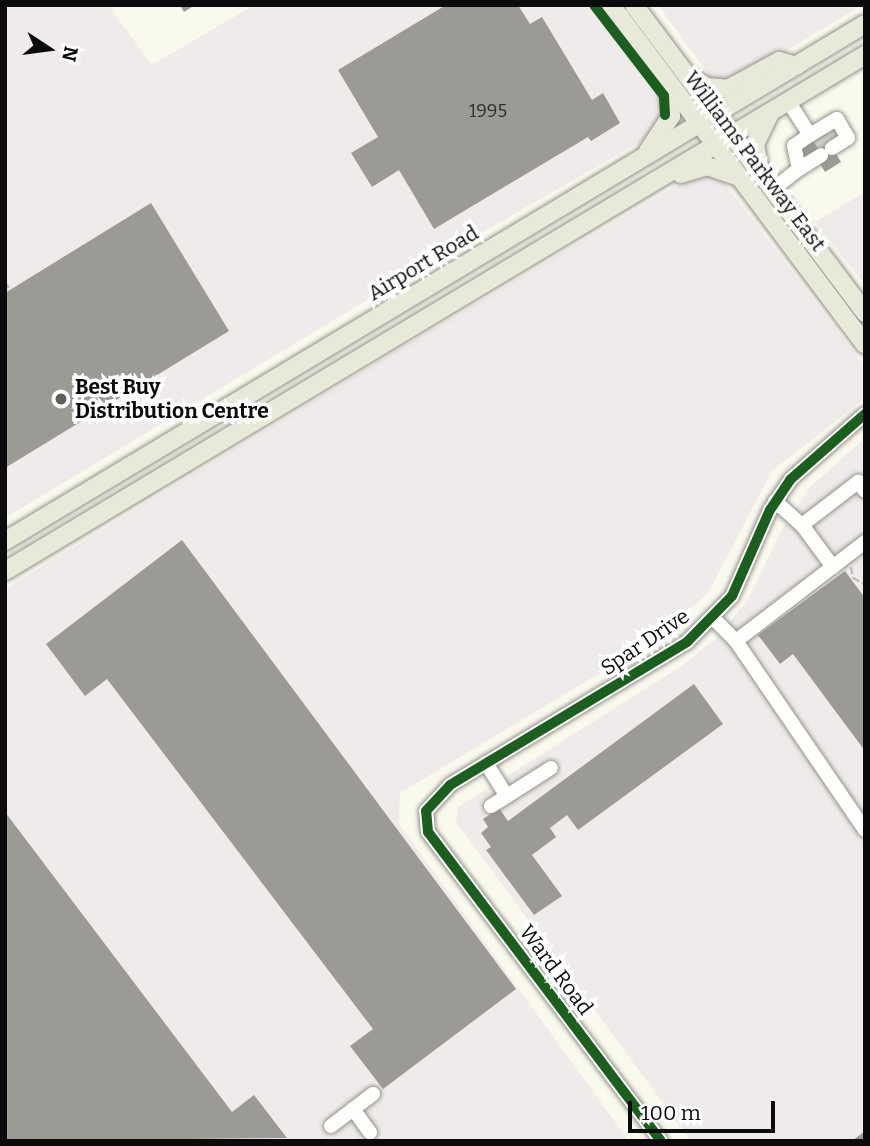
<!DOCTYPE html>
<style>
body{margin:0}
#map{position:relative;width:870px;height:1146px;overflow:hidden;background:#f9f9ee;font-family:Bitter,serif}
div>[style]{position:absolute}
.industrial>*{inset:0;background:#f0ebeb}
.building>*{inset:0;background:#9c9a94}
.minor-tunnel>*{height:14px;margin-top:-7px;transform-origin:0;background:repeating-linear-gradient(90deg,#d5d5cc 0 14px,transparent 0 21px)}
.path>*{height:2px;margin-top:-1px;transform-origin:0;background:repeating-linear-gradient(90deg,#b7b7b5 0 7px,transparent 0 10.5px)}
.roads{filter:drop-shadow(0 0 2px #92928d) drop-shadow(0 0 2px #92928d)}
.minor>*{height:14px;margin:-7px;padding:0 7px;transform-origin:7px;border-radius:7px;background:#fefefc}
.major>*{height:18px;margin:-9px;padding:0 9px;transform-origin:9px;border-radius:9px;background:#e9e9d9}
.cycleway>*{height:10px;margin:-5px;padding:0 5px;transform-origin:5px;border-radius:5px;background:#1b5e20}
.dots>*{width:19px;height:19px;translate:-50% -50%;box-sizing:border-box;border:4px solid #fff;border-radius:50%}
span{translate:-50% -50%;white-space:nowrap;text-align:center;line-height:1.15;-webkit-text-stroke:7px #fff;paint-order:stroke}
.number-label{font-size:18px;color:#2f2f2d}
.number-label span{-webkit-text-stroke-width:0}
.street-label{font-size:21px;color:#0b0b0b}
.poi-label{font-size:21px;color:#0b0b0b;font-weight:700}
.left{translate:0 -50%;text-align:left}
.frame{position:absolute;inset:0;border:7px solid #0b0b0b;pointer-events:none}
.north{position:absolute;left:14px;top:14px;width:70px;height:70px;-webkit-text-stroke:5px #fff;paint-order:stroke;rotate:103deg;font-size:19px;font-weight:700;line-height:28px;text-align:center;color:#0b0b0b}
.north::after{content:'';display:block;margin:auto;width:24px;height:32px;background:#0b0b0b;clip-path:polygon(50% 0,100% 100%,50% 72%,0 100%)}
.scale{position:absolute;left:628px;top:1101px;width:147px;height:32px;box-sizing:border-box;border:4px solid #0b0b0b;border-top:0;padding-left:9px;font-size:21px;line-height:24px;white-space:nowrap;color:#0b0b0b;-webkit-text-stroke:5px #fff;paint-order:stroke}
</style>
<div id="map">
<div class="industrial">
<i style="clip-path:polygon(5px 5px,108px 5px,152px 65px,254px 5px,592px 5px,662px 95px,664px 112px,649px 137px,432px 261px,5px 518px)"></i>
<i style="clip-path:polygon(658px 5px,863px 5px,735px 81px,712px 79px)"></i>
<i style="clip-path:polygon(702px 175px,719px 176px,865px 367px,865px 398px,772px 471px,709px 591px,669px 632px,400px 793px,399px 824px,629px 1141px,5px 1141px,5px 589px,397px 350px,686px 180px)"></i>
<i style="clip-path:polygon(865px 192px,865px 285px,815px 222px)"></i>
<i style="clip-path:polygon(865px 438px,865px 1141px,691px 1141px,456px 822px,458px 807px,680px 667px,717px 638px,749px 598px,781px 531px,810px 487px)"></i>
</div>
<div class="building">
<i style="clip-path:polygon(180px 5px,195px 5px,184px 12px)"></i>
<i style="clip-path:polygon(446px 5px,518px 5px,530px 24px,542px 17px,592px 100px,603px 93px,620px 123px,591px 141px,588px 137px,434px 229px,399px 170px,372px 187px,351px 153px,378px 137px,338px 70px)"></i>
<i style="clip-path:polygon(836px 128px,844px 131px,830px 144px,841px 162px,825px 172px,820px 164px,802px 158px,801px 149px)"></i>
<i style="clip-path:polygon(151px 203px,229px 331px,5px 468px,5px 293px)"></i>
<i style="clip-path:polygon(182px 540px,516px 989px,383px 1089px,350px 1046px,373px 1029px,107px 679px,85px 696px,46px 644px)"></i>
<i style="clip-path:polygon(845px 571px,865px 598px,865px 751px,793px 654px,780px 664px,758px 635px)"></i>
<i style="clip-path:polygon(694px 684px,723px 724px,578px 830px,567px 815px,550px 828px,556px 837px,532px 855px,562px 896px,534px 915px,486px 850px,491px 847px,481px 833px,488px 827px,483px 819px,499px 808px,508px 821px)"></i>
<i style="clip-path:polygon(5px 812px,232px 1112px,254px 1095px,287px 1138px,5px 1141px)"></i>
<i style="clip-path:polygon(865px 1131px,865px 1141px,852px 1141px)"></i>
</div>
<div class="minor-tunnel">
<i style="left:831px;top:131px;width:10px;rotate:61deg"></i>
<i style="left:820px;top:138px;width:15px;rotate:62deg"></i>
</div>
<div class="path">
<i style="left:5px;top:282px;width:9px;rotate:58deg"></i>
<i style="left:851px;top:567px;width:11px;rotate:80deg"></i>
<i style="left:853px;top:578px;width:13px;rotate:27deg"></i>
</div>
<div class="roads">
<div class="minor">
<i style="left:810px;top:135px;width:31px;rotate:-31deg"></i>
<i style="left:837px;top:119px;width:22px;rotate:60deg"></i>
<i style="left:848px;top:138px;width:19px;rotate:148deg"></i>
<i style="left:799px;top:169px;width:26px;rotate:-32deg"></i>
<i style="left:772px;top:190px;width:34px;rotate:-38deg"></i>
<i style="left:799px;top:169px;width:24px;rotate:-102deg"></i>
<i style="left:794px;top:146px;width:19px;rotate:-35deg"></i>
<i style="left:810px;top:135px;width:40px;rotate:-122.9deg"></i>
<i style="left:775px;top:501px;width:36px;rotate:42deg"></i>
<i style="left:833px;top:567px;width:52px;rotate:-126.4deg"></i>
<i style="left:802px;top:525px;width:71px;rotate:-37.5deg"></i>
<i style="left:858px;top:482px;width:11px;rotate:52deg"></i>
<i style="left:713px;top:618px;width:33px;rotate:45deg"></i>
<i style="left:736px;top:641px;width:229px;rotate:55.7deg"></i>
<i style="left:736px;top:641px;width:163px;rotate:-37.5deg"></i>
<i style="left:486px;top:763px;width:39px;rotate:58deg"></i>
<i style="left:507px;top:796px;width:19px;rotate:148deg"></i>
<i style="left:507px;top:796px;width:52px;rotate:-32.5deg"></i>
<i style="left:353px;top:1109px;width:29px;rotate:54deg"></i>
<i style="left:331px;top:1126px;width:53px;rotate:-37.3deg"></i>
<i style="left:661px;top:1141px;width:387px;rotate:-127deg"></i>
<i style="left:428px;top:832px;width:21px;rotate:-95deg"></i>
<i style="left:426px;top:811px;width:35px;rotate:-47deg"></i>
<i style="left:450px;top:785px;width:277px;rotate:-31.1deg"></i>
<i style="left:687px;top:642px;width:64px;rotate:-45.6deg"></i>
<i style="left:732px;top:596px;width:94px;rotate:-66.2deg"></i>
<i style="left:770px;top:510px;width:37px;rotate:-56deg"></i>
<i style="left:791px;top:479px;width:98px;rotate:-41.3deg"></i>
</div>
<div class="major">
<i style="left:611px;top:5px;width:424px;rotate:53.2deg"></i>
<i style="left:634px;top:5px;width:385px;rotate:53.1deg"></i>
<i style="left:692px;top:78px;width:17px;rotate:31deg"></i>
<i style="left:707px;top:87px;width:21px;rotate:5deg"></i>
<i style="left:728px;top:89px;width:58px;rotate:-28.8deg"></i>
<i style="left:779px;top:61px;width:18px;rotate:16deg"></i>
<i style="left:648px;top:151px;width:42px;rotate:-56.7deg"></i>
<i style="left:671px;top:116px;width:27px;rotate:-96deg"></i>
<i style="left:760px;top:170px;width:26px;rotate:-101deg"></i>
<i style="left:755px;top:144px;width:32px;rotate:-64deg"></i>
<i style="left:681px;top:174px;width:27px;rotate:-17deg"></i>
<i style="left:707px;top:166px;width:31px;rotate:19deg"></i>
<i style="left:5px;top:541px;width:1003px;rotate:-31.01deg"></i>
<i style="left:5px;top:571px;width:1003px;rotate:-30.96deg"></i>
</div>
</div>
<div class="cycleway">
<i style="left:594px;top:5px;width:115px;rotate:52.4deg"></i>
<i style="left:664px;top:96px;width:19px;rotate:87deg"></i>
<i style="left:661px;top:1141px;width:387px;rotate:-127deg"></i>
<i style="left:428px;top:832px;width:21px;rotate:-95deg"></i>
<i style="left:426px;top:811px;width:35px;rotate:-47deg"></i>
<i style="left:450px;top:785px;width:277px;rotate:-31.1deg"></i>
<i style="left:687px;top:642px;width:64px;rotate:-45.6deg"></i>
<i style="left:732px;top:596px;width:94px;rotate:-66.2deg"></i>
<i style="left:770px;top:510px;width:37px;rotate:-56deg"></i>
<i style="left:791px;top:479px;width:98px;rotate:-41.3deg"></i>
</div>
<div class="dots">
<i style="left:61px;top:399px;background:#5e5e5a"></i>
</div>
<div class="number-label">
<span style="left:488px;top:111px">1995</span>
</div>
<div class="street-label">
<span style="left:755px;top:161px;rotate:53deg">Williams Parkway East</span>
<span style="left:423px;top:263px;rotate:-31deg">Airport Road</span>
<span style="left:645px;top:642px;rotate:-34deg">Spar Drive</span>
<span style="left:556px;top:970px;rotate:53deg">Ward Road</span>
</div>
<div class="poi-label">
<span class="left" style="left:75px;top:399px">Best Buy<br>Distribution Centre</span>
</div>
<div class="frame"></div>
<div class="north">N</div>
<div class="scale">100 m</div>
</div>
